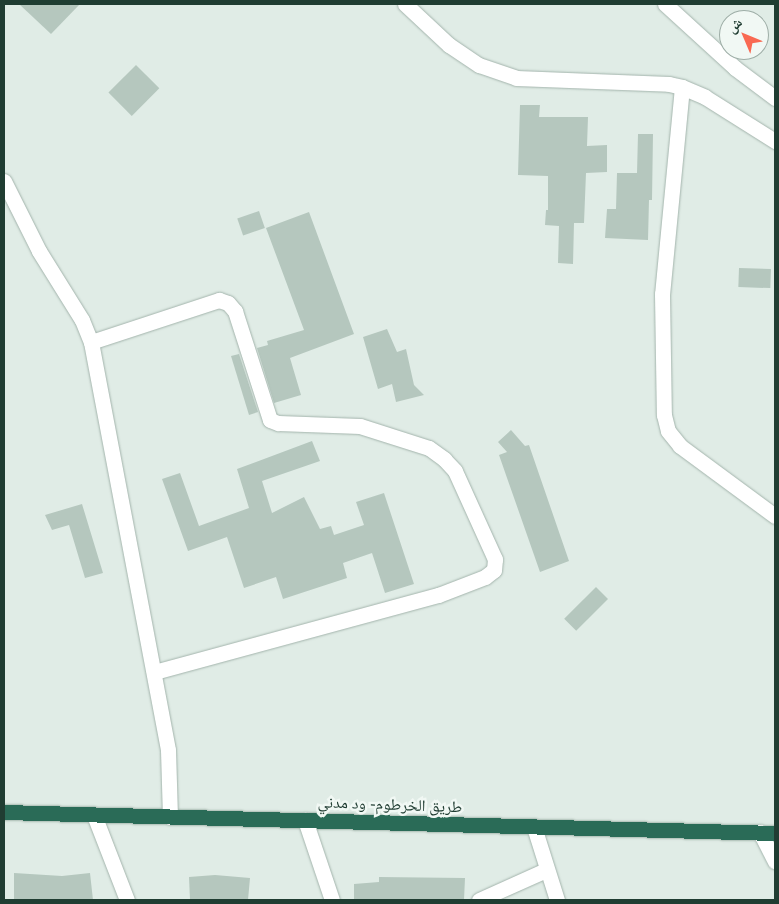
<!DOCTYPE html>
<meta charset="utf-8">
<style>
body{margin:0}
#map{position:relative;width:779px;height:904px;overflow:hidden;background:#e0ece6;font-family:"Public Sans","Noto Naskh Arabic",sans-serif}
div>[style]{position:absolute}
.building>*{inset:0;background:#b5c7be;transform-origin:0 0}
.roads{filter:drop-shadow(0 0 1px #a3b4ac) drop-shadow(0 0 1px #a3b4ac)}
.minor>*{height:15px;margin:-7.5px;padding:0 7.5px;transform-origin:7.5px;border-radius:7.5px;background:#fff}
.highway>*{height:15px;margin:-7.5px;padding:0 7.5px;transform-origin:7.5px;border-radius:7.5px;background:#2a6b57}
span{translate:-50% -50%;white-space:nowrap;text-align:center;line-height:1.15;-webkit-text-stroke:5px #f1f8f4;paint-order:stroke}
.street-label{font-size:16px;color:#203d32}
.frame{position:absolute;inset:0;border:5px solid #203d32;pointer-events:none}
.north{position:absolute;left:719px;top:10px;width:50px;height:50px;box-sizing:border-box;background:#f1f8f4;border:1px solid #9dada6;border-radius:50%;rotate:315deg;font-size:14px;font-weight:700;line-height:20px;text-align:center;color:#203d32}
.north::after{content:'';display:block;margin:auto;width:18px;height:22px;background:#f96952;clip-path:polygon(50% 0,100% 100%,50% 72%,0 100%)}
</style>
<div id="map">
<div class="building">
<i style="clip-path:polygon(19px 4px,80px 4px,51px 34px)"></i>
<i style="left:136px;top:65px;width:33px;height:39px;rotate:45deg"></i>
<i style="clip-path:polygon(520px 105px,540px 105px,539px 117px,588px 117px,587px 146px,607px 145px,607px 172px,586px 173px,584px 223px,574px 223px,573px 264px,558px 263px,559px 226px,545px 225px,546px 210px,548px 210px,548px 176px,518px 175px)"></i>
<i style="clip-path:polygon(638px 134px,653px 134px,652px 200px,649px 200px,648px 240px,605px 238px,607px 209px,616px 209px,617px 173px,637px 173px)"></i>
<i style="left:259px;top:211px;width:18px;height:23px;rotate:71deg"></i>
<i style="clip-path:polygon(309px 212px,354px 334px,290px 358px,301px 395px,274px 403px,257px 348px,268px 345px,267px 341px,304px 330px,266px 228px)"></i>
<i style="left:739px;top:268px;width:32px;height:19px;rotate:2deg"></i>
<i style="clip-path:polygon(387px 329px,397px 352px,406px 349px,414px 385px,424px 395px,396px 402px,392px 384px,378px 389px,363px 337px)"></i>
<i style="clip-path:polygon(239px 354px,258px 412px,249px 415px,231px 356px)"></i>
<i style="clip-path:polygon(511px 430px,525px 446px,529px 445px,569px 561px,540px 572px,499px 455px,507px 452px,498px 442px)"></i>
<i style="clip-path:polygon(312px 441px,320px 461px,262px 481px,272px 513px,304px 497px,320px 529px,331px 526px,334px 535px,364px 525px,356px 502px,384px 493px,414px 584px,385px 593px,372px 553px,343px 563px,347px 578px,283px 599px,276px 577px,244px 588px,227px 537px,188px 551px,162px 479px,180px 473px,199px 526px,249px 508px,237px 469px)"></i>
<i style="clip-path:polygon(82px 504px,103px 573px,85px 578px,69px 525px,52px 530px,45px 515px)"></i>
<i style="left:596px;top:587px;width:17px;height:45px;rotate:45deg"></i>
<i style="clip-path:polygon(14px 873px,62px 876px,90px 873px,93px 900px,14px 900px)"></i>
<i style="clip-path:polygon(215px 875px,250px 878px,248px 900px,190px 900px,189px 877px)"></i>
<i style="clip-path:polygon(379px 877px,465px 878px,464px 900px,354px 900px,354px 884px,379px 882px)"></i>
</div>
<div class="roads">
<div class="minor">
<i style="left:405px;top:4px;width:60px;rotate:43deg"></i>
<i style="left:449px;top:45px;width:36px;rotate:34deg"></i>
<i style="left:479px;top:65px;width:39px;rotate:19deg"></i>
<i style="left:516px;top:78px;width:153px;rotate:2.2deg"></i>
<i style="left:669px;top:84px;width:13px;rotate:13deg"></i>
<i style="left:682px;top:87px;width:25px;rotate:23deg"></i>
<i style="left:705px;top:97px;width:83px;rotate:32.2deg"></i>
<i style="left:665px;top:4px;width:95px;rotate:42.4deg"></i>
<i style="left:735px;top:68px;width:50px;rotate:36.9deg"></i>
<i style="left:682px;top:87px;width:208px;rotate:95.5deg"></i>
<i style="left:662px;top:294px;width:121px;rotate:89.1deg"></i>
<i style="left:664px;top:415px;width:16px;rotate:76deg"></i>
<i style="left:668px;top:431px;width:19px;rotate:51deg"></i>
<i style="left:680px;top:446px;width:118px;rotate:36.4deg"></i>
<i style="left:4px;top:181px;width:78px;rotate:63.4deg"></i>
<i style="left:39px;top:251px;width:81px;rotate:58.1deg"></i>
<i style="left:82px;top:320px;width:24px;rotate:68deg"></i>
<i style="left:91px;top:342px;width:415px;rotate:79.3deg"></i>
<i style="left:168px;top:750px;width:67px;rotate:88.3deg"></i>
<i style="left:91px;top:342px;width:135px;rotate:-18.2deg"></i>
<i style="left:219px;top:300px;width:9px;rotate:18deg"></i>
<i style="left:228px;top:303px;width:11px;rotate:49deg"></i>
<i style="left:235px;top:311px;width:114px;rotate:72.2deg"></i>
<i style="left:270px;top:420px;width:9px;rotate:21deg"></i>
<i style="left:278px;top:423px;width:82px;rotate:2.1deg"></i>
<i style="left:360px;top:426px;width:72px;rotate:17.7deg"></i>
<i style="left:429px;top:448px;width:19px;rotate:36deg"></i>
<i style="left:444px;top:459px;width:16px;rotate:47deg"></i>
<i style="left:455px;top:471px;width:97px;rotate:65.6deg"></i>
<i style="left:495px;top:559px;width:11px;rotate:95deg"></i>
<i style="left:494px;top:570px;width:11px;rotate:142deg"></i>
<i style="left:485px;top:577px;width:50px;rotate:159deg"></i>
<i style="left:438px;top:595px;width:294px;rotate:164.8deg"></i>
<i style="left:94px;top:815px;width:91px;rotate:68.8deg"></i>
<i style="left:305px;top:820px;width:84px;rotate:71.4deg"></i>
<i style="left:534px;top:827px;width:77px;rotate:72.5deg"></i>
<i style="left:760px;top:832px;width:33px;rotate:63deg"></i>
<i style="left:479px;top:900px;width:73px;rotate:-24.1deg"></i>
</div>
<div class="highway">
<i style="left:4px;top:812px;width:771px;rotate:1.56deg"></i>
</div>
</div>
<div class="street-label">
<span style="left:390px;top:805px;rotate:2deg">طريق الخرطوم - ود مدني</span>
</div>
<div class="frame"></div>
<div class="north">ش</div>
</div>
